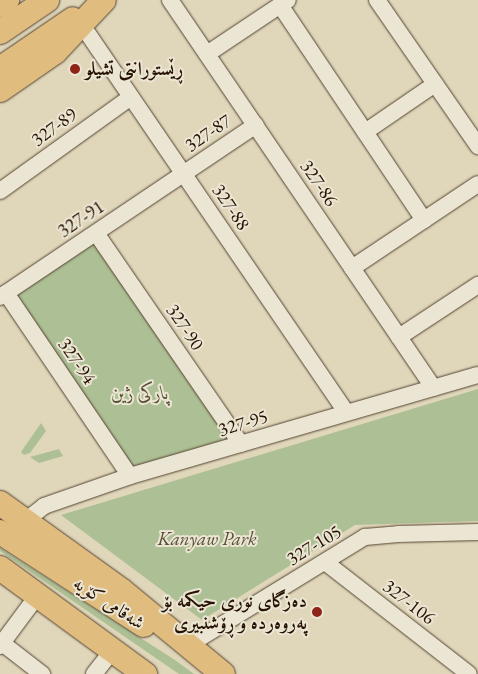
<!DOCTYPE html>
<meta charset="utf-8">
<style>
body{margin:0}
#map{position:relative;width:478px;height:674px;overflow:hidden;background:#e0d7bb;font-family:"EB Garamond",Amiri,serif}
div>[style]{position:absolute}
.green>*{inset:0;background:#adbf94}
.roads{filter:drop-shadow(0 0 1px #554330) drop-shadow(0 0 1px #554330)}
.minor>*{height:16px;margin:-8px;padding:0 8px;transform-origin:8px;border-radius:8px;background:#ebe5d3}
.highway>*{height:24px;margin:-12px;padding:0 12px;transform-origin:12px;border-radius:12px;background:#e0bc7e}
.dots>*{width:14px;height:14px;translate:-50% -50%;box-sizing:border-box;border:2px solid #ebe5d3;border-radius:50%}
span{translate:-50% -50%;white-space:nowrap;text-align:center;line-height:1.15;-webkit-text-stroke:4px #ebe5d3;paint-order:stroke}
.poi-label{font-size:19px;color:#271201;font-weight:700}
.left{translate:0 -50%;text-align:left}
.right{translate:-100% -50%;text-align:right}
.street-label{font-size:19px;color:#271201}
.park-label{font-size:19px;color:#564f34;font-style:italic}
</style>
<div id="map">
<div class="green">
<i style="clip-path:polygon(95px 237px,234px 440px,131px 470px,11px 294px)"></i>
<i style="clip-path:polygon(478px 389px,478px 521px,355px 525px,202px 620px,61px 515px)"></i>
<i style="clip-path:polygon(41px 423px,46px 431px,30px 453px,24px 455px,21px 452px)"></i>
<i style="clip-path:polygon(59px 449px,63px 456px,39px 463px,30px 457px)"></i>
<i style="clip-path:polygon(0 548px,175px 660px,194px 674px,179px 674px,0 551px)"></i>
</div>
<div class="roads">
<div class="minor">
<i style="left:170px;top:0;width:469px;rotate:55.8deg"></i>
<i style="left:377px;top:0;width:178px;rotate:55.3deg"></i>
<i style="left:280px;top:5px;width:259px;rotate:56.2deg"></i>
<i style="left:82px;top:25px;width:468px;rotate:55.7deg"></i>
<i style="left:207px;top:54px;width:97px;rotate:-33.7deg"></i>
<i style="left:365px;top:132px;width:85px;rotate:-34.4deg"></i>
<i style="left:0;top:191px;width:161px;rotate:-35.7deg"></i>
<i style="left:96px;top:233px;width:256px;rotate:55.5deg"></i>
<i style="left:352px;top:268px;width:151px;rotate:-33.7deg"></i>
<i style="left:6px;top:293px;width:221px;rotate:55.9deg"></i>
<i style="left:0;top:297px;width:308px;rotate:-33.9deg"></i>
<i style="left:399px;top:337px;width:95px;rotate:-33.4deg"></i>
<i style="left:25px;top:521px;width:24px;rotate:-38deg"></i>
<i style="left:44px;top:506px;width:91px;rotate:-19.2deg"></i>
<i style="left:130px;top:476px;width:362px;rotate:-16.2deg"></i>
<i style="left:325px;top:562px;width:182px;rotate:37.9deg"></i>
<i style="left:2px;top:643px;width:51px;rotate:37.8deg"></i>
<i style="left:0;top:646px;width:62px;rotate:-53.5deg"></i>
<i style="left:187px;top:646px;width:209px;rotate:-31.5deg"></i>
<i style="left:365px;top:537px;width:33px;rotate:-5deg"></i>
<i style="left:398px;top:534px;width:80px;rotate:-1.4deg"></i>
<i style="left:94px;top:674px;width:31px;rotate:-52deg"></i>
</div>
<div class="highway">
<i style="left:0;top:5px;width:9px;rotate:-36deg"></i>
<i style="left:0;top:32px;width:57px;rotate:-34.2deg"></i>
<i style="left:0;top:69px;width:88px;rotate:-34.4deg"></i>
<i style="left:0;top:90px;width:67px;rotate:-34.6deg"></i>
<i style="left:55px;top:52px;width:71px;rotate:-46.7deg"></i>
<i style="left:0;top:503px;width:149px;rotate:35.7deg"></i>
<i style="left:121px;top:590px;width:132px;rotate:39.5deg"></i>
<i style="left:0;top:532px;width:171px;rotate:32.9deg"></i>
<i style="left:0;top:568px;width:180px;rotate:36.2deg"></i>
</div>
</div>
<div class="dots">
<i style="left:75px;top:69px;background:#8f2418"></i>
<i style="left:317px;top:612px;background:#8f2418"></i>
</div>
<div class="poi-label">
<span class="left" style="left:85px;top:69px">ڕێستورانتی تشیلو</span>
<span class="right" style="left:307px;top:612px">دەزگای نوری حیکمە بۆ<br>پەروەردە و ڕۆشنبیری</span>
</div>
<div class="street-label">
<span style="left:54px;top:127px;rotate:-36deg">327-89</span>
<span style="left:208px;top:133px;rotate:-34deg">327-87</span>
<span style="left:319px;top:183px;rotate:56deg">327-86</span>
<span style="left:231px;top:207px;rotate:56deg">327-88</span>
<span style="left:81px;top:219px;rotate:-34deg">327-91</span>
<span style="left:185px;top:327px;rotate:56deg">327-90</span>
<span style="left:77px;top:361px;rotate:56deg">327-94</span>
<span style="left:243px;top:423px;rotate:-17deg">327-95</span>
<span style="left:314px;top:545px;rotate:-31deg">327-105</span>
<span style="left:409px;top:602px;rotate:38deg">327-106</span>
<span style="left:109px;top:603px;rotate:33deg">شەقامی کۆیە</span>
</div>
<div class="park-label">
<span style="left:140px;top:393px">پارکی ژین</span>
<span style="left:207px;top:539px">Kanyaw Park</span>
</div>
</div>
